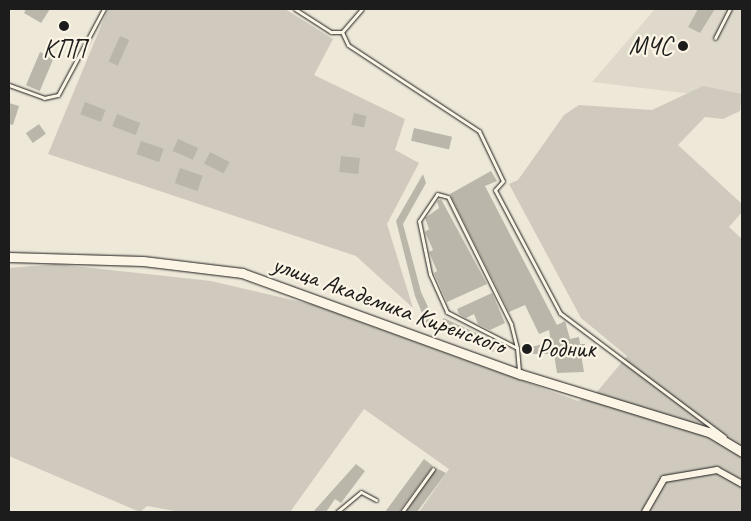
<!DOCTYPE html>
<meta charset="utf-8">
<style>
body{margin:0}
#map{position:relative;width:751px;height:521px;overflow:hidden;background:#eee8d9;font-family:Caveat,sans-serif}
div>[style]{position:absolute}
.built>*{inset:0;background:#ded9cb}
.green>*{inset:0;background:#cfcabd}
.building>*{inset:0;background:#bab6aa;transform-origin:0 0}
.roads{filter:drop-shadow(0 0 1px #1c1c1c) drop-shadow(0 0 1px #1c1c1c)}
.lane>*{height:3px;margin:-1.5px;padding:0 1.5px;transform-origin:1.5px;border-radius:1.5px;background:#fcf5e5}
.street>*{height:6px;margin:-3px;padding:0 3px;transform-origin:3px;border-radius:3px;background:#fcf5e5}
.secondary>*{height:9px;margin:-4.5px;padding:0 4.5px;transform-origin:4.5px;border-radius:4.5px;background:#fcf5e5}
.dots>*{width:14px;height:14px;translate:-50% -50%;box-sizing:border-box;border:2px solid #fcf5e5;border-radius:50%}
span{translate:-50% -50%;white-space:nowrap;text-align:center;line-height:1.15;-webkit-text-stroke:4.5px #fcf5e5;paint-order:stroke}
.poi-label{font-size:25px;color:#1c1c1c}
.right{translate:-100% -50%;text-align:right}
.left{translate:0 -50%;text-align:left}
.street-label{font-size:25px;color:#1c1c1c}
.frame{position:absolute;inset:0;border:10px solid #1c1c1c;pointer-events:none}
</style>
<div id="map">
<div class="built">
<i style="clip-path:polygon(655px 9px,742px 9px,742px 100px,592px 82px)"></i>
</div>
<div class="green">
<i style="clip-path:polygon(108px 9px,285px 9px,333px 39px,314px 75px,405px 119px,395px 150px,419px 163px,387px 224px,413px 308px,356px 256px,48px 154px)"></i>
<i style="clip-path:polygon(703px 86px,742px 94px,740px 111px,723px 119px,705px 117px,678px 145px,742px 204px,742px 212px,729px 227px,742px 239px,742px 512px,419px 512px,449px 469px,364px 409px,290px 512px,180px 512px,147px 506px,140px 512px,9px 456px,9px 268px,56px 264px,211px 281px,314px 305px,578px 401px,596px 393px,627px 356px,581px 318px,509px 184px,518px 180px,564px 115px,579px 105px,652px 110px)"></i>
</div>
<div class="building">
<i style="clip-path:polygon(26px 9px,50px 9px,41px 23px,24px 13px)"></i>
<i style="clip-path:polygon(698px 9px,715px 9px,700px 33px,688px 27px)"></i>
<i style="left:120px;top:36px;width:10px;height:28px;rotate:24deg"></i>
<i style="left:40px;top:52px;width:15px;height:36px;rotate:23deg"></i>
<i style="left:85px;top:102px;width:22px;height:13px;rotate:21deg"></i>
<i style="clip-path:polygon(9px 103px,19px 106px,13px 125px,9px 124px)"></i>
<i style="left:354px;top:113px;width:13px;height:12px;rotate:13deg"></i>
<i style="left:117px;top:114px;width:25px;height:13px;rotate:21deg"></i>
<i style="left:39px;top:124px;width:12px;height:16px;rotate:55deg"></i>
<i style="left:414px;top:128px;width:39px;height:13px;rotate:13deg"></i>
<i style="left:178px;top:139px;width:22px;height:13px;rotate:24deg"></i>
<i style="left:141px;top:141px;width:24px;height:14px;rotate:19deg"></i>
<i style="left:210px;top:152px;width:22px;height:13px;rotate:27deg"></i>
<i style="left:341px;top:156px;width:19px;height:16px;rotate:6deg"></i>
<i style="left:180px;top:168px;width:24px;height:16px;rotate:19deg"></i>
<i style="clip-path:polygon(491px 171px,497px 181px,485px 186px,557px 325px,565px 321px,570px 339px,579px 337px,580px 344px,585px 344px,586px 354px,581px 354px,584px 372px,557px 373px,554px 354px,533px 354px,531px 347px,551px 342px,549px 330px,539px 334px,525px 305px,509px 312px,450px 194px)"></i>
<i style="clip-path:polygon(423px 174px,426px 183px,403px 224px,421px 292px,434px 320px,426px 323px,415px 296px,396px 221px)"></i>
<i style="clip-path:polygon(441px 199px,487px 284px,447px 302px,434px 273px,437px 271px,429px 252px,433px 250px,425px 232px,429px 229px,425px 218px,439px 208px,437px 201px)"></i>
<i style="clip-path:polygon(492px 293px,505px 323px,490px 330px,478px 324px,474px 314px,466px 318px,459px 314px,457px 309px)"></i>
<i style="clip-path:polygon(444px 318px,497px 343px,493px 352px,437px 327px)"></i>
<i style="clip-path:polygon(424px 459px,433px 466px,399px 512px,385px 512px)"></i>
<i style="clip-path:polygon(356px 464px,365px 471px,341px 503px,335px 499px,326px 512px,313px 512px)"></i>
<i style="clip-path:polygon(436px 468px,446px 473px,417px 512px,406px 512px)"></i>
</div>
<div class="roads">
<div class="lane">
<i style="left:295px;top:9px;width:43px;rotate:32.6deg"></i>
<i style="left:331px;top:32px;width:11px"></i>
<i style="left:342px;top:32px;width:30px;rotate:-49deg"></i>
<i style="left:342px;top:32px;width:14px;rotate:65deg"></i>
<i style="left:348px;top:45px;width:157px;rotate:33.3deg"></i>
<i style="left:479px;top:131px;width:55px;rotate:64.4deg"></i>
<i style="left:503px;top:181px;width:12px;rotate:132deg"></i>
<i style="left:495px;top:190px;width:139px;rotate:62.1deg"></i>
<i style="left:560px;top:313px;width:206px;rotate:36.9deg"></i>
<i style="left:715px;top:38px;width:33px;rotate:-63deg"></i>
<i style="left:9px;top:85px;width:37px;rotate:20deg"></i>
<i style="left:44px;top:98px;width:14px;rotate:-12deg"></i>
<i style="left:58px;top:95px;width:98px;rotate:-61.9deg"></i>
<i style="left:517px;top:348px;width:79px;rotate:-152.8deg"></i>
<i style="left:447px;top:312px;width:42px;rotate:-114.1deg"></i>
<i style="left:430px;top:274px;width:54px;rotate:-101.7deg"></i>
<i style="left:419px;top:221px;width:32px;rotate:-56deg"></i>
<i style="left:437px;top:194px;width:11px;rotate:15deg"></i>
<i style="left:448px;top:197px;width:142px;rotate:63.6deg"></i>
<i style="left:511px;top:324px;width:25px;rotate:76deg"></i>
<i style="left:517px;top:348px;width:23px;rotate:85deg"></i>
<i style="left:337px;top:512px;width:31px;rotate:-40deg"></i>
<i style="left:361px;top:492px;width:17px;rotate:28deg"></i>
<i style="left:402px;top:512px;width:53px;rotate:-54.2deg"></i>
</div>
<div class="street">
<i style="left:645px;top:512px;width:38px;rotate:-60deg"></i>
<i style="left:664px;top:479px;width:54px;rotate:-9.6deg"></i>
<i style="left:717px;top:470px;width:29px;rotate:29deg"></i>
</div>
<div class="secondary">
<i style="left:9px;top:257px;width:134px;rotate:1.7deg"></i>
<i style="left:143px;top:261px;width:100px;rotate:6.9deg"></i>
<i style="left:242px;top:273px;width:296px;rotate:20deg"></i>
<i style="left:520px;top:374px;width:198px;rotate:17.1deg"></i>
<i style="left:709px;top:432px;width:39px;rotate:31deg"></i>
</div>
</div>
<div class="dots">
<i style="left:64px;top:26px;background:#1c1c1c"></i>
<i style="left:683px;top:46px;background:#1c1c1c"></i>
<i style="left:527px;top:349px;background:#1c1c1c"></i>
</div>
<div class="poi-label">
<span class="right" style="left:672px;top:46px">МЧС</span>
<span style="left:64px;top:49px">КПП</span>
<span class="left" style="left:537px;top:349px">Родник</span>
</div>
<div class="street-label">
<span style="left:389px;top:305px;rotate:20deg">улица Академика Киренского</span>
</div>
<div class="frame"></div>
</div>
